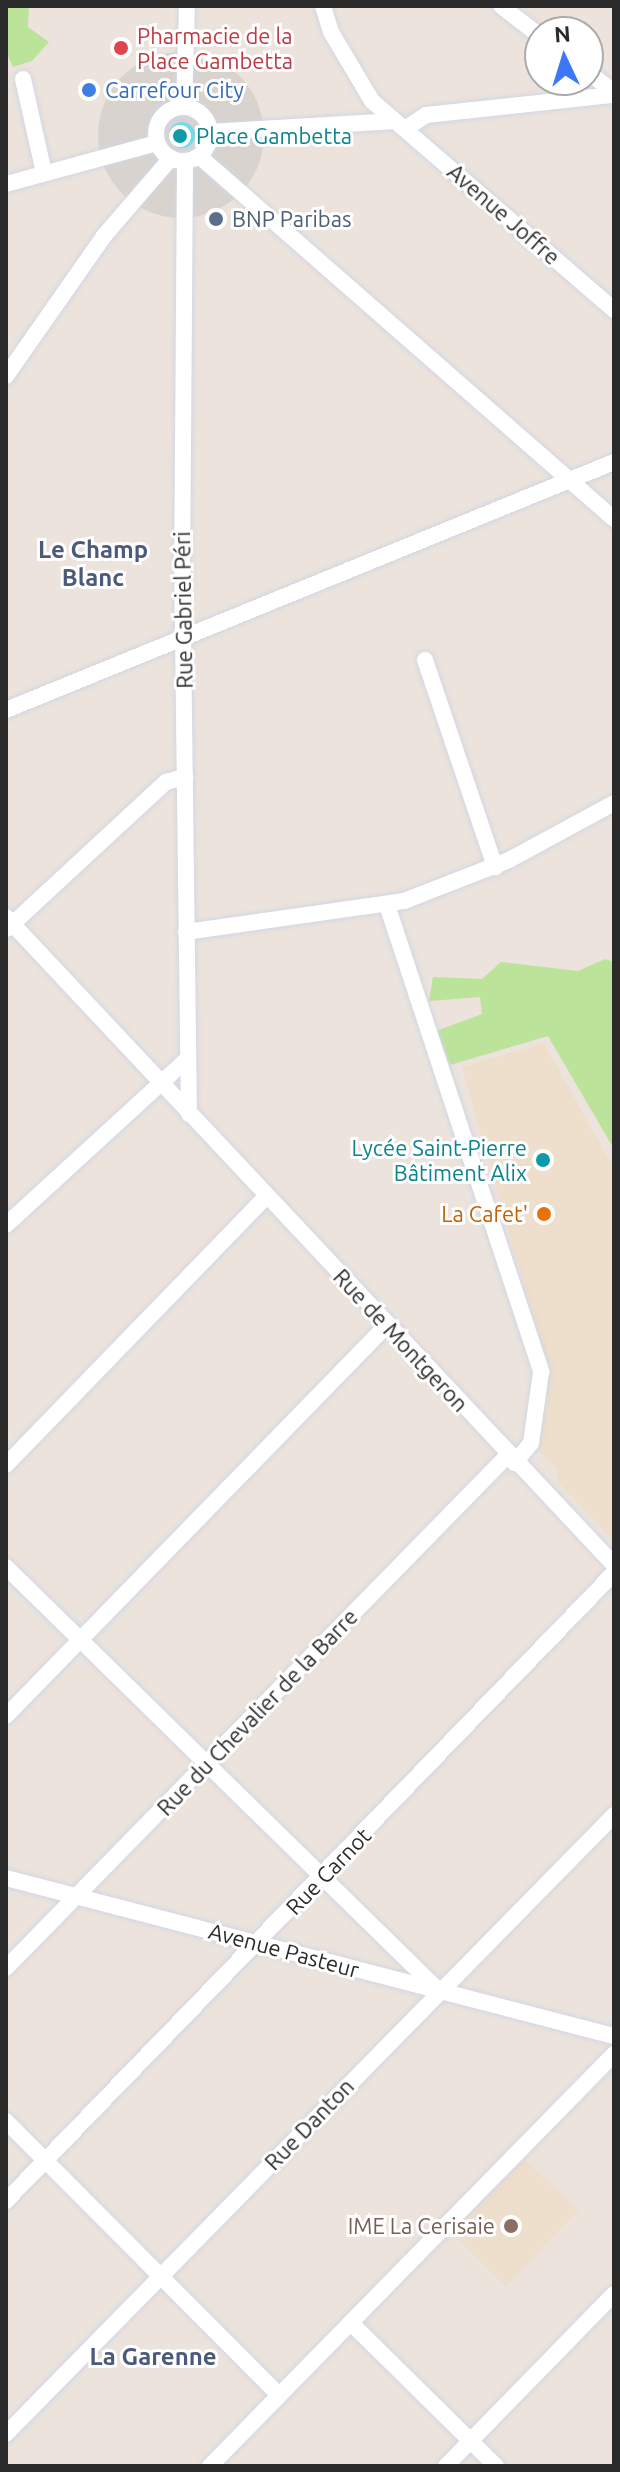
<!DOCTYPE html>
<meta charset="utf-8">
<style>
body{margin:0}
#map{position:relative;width:620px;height:2472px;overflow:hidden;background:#ece3dc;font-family:Ubuntu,sans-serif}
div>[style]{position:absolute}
.education>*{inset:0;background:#eedecc;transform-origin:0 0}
.green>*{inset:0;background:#bbe399}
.plaza>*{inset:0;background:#d8d3cf}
.round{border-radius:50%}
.water>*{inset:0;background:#6fdcee}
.roads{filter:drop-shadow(0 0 2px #d1d7e3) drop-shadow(0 0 2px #d1d7e3)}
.minor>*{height:16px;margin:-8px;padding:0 8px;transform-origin:8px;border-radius:8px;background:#fff}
.minor>.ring{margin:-8px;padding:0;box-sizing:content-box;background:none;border:16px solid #fff;border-radius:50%}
.dots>*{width:22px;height:22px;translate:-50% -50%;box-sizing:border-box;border:4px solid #fff;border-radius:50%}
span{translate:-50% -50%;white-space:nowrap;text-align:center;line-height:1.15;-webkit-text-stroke:6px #fff;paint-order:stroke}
.health-label{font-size:22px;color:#be3a42}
.left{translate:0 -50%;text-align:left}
.shop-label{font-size:22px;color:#366cbe}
.culture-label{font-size:22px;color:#0d838f}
.right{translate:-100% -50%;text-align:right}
.street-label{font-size:22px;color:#2a2a2a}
.service-label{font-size:22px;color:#4e5e75}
.food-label{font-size:22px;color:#c56008}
.education-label{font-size:22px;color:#785e54}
.neighbourhood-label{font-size:24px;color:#4b597b;font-weight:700}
.frame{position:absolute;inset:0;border:8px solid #2a2a2a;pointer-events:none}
.north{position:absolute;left:524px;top:16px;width:80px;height:80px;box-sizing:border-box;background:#fff;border:2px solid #aaa;border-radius:50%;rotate:356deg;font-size:22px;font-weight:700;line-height:32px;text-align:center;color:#2a2a2a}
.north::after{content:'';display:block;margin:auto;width:28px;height:36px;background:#3c77f9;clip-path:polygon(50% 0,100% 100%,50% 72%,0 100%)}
</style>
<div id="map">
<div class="education">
<i style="clip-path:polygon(544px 1043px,614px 1169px,614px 1542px,558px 1482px,557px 1469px,536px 1447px,545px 1408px,545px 1359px,462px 1067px)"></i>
<i style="left:524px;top:2158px;width:76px;height:105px;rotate:44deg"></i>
</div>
<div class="green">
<i style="clip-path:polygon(6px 6px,29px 6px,28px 27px,49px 42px,32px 61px,13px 67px,6px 51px)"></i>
<i style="clip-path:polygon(605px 959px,614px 962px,614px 1149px,548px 1036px,450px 1065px,436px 1031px,482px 1014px,480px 997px,429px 1001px,433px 977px,482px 979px,501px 962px,578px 971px)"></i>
</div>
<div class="plaza">
<i class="round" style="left:98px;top:52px;width:166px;height:166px"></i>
</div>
<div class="water">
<i class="round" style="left:169px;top:122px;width:26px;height:26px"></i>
</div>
<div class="roads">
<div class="minor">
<i style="left:323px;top:6px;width:27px;rotate:73deg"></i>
<i style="left:331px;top:32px;width:80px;rotate:59.3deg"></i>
<i style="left:372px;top:101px;width:320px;rotate:40.8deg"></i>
<i style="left:501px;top:6px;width:49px;rotate:37.6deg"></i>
<i style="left:588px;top:72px;width:33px;rotate:38deg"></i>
<i style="left:23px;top:79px;width:96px;rotate:77.4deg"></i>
<i style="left:184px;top:107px;width:101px;rotate:-88.3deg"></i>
<i class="ring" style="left:156px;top:107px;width:38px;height:38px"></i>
<i style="left:405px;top:129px;width:25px;rotate:-34deg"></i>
<i style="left:426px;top:115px;width:189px;rotate:-6.1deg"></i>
<i style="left:209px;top:132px;width:183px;rotate:-3.4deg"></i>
<i style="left:199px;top:156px;width:551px;rotate:41.18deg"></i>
<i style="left:185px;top:161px;width:396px;rotate:90.4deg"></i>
<i style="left:182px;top:557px;width:557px;rotate:89.28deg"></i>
<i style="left:6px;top:184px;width:156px;rotate:-15.2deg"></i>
<i style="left:6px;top:376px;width:171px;rotate:-55deg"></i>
<i style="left:104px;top:236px;width:103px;rotate:-49.3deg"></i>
<i style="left:425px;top:660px;width:219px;rotate:71.3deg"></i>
<i style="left:6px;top:710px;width:657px;rotate:-22.19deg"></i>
<i style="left:387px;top:905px;width:492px;rotate:71.7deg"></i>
<i style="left:541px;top:1372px;width:72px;rotate:98deg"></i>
<i style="left:531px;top:1443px;width:26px;rotate:129deg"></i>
<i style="left:6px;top:917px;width:889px;rotate:46.82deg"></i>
<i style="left:7px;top:929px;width:217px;rotate:-42.8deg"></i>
<i style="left:166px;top:782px;width:20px;rotate:-15deg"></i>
<i style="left:186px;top:932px;width:220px;rotate:-8.1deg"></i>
<i style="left:404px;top:901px;width:113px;rotate:-21.3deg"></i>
<i style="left:509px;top:860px;width:119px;rotate:-28.5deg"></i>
<i style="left:6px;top:1225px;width:246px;rotate:-42.5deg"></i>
<i style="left:6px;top:1465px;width:373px;rotate:-45.9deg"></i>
<i style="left:6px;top:1567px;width:605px;rotate:44.4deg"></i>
<i style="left:6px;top:1716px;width:545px;rotate:-45.74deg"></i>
<i style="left:6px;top:1878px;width:628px;rotate:14.57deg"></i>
<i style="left:6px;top:1968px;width:718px;rotate:-45.62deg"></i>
<i style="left:6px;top:2121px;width:387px;rotate:45.1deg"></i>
<i style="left:6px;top:2201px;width:874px;rotate:-45.93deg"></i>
<i style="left:352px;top:2324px;width:202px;rotate:44.6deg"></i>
<i style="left:6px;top:2434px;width:868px;rotate:-45.51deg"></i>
<i style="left:210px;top:2466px;width:577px;rotate:-45.56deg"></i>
<i style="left:446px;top:2466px;width:240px;rotate:-45.7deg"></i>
</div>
</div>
<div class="dots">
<i style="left:121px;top:48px;background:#e0444e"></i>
<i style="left:89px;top:90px;background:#3f7fe0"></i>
<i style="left:180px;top:136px;background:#0f9aa8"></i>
<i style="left:216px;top:219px;background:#5c6f8a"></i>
<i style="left:543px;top:1160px;background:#0f9aa8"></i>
<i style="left:544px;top:1214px;background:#e8710a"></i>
<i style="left:511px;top:2226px;background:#8d6e63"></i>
</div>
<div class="health-label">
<span class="left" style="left:137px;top:48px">Pharmacie de la<br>Place Gambetta</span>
</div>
<div class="shop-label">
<span class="left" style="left:105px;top:90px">Carrefour City</span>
</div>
<div class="culture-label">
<span class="left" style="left:196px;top:136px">Place Gambetta</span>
<span class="right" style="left:527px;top:1160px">Lycée Saint-Pierre<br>Bâtiment Alix</span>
</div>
<div class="street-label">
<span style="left:504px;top:214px;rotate:41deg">Avenue Joffre</span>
<span style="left:183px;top:610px;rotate:-91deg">Rue Gabriel Péri</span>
<span style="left:401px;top:1340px;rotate:47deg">Rue de Montgeron</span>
<span style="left:257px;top:1712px;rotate:-46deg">Rue du Chevalier de la Barre</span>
<span style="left:328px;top:1871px;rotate:-46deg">Rue Carnot</span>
<span style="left:284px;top:1950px;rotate:15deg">Avenue Pasteur</span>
<span style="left:309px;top:2124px;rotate:-46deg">Rue Danton</span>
</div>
<div class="service-label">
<span class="left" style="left:232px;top:219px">BNP Paribas</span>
</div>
<div class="food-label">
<span class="right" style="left:528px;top:1214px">La Cafet'</span>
</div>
<div class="education-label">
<span class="right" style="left:495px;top:2226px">IME La Cerisaie</span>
</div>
<div class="neighbourhood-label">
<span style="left:93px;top:564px">Le Champ<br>Blanc</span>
<span style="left:153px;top:2357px">La Garenne</span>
</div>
<div class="frame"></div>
<div class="north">N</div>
</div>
